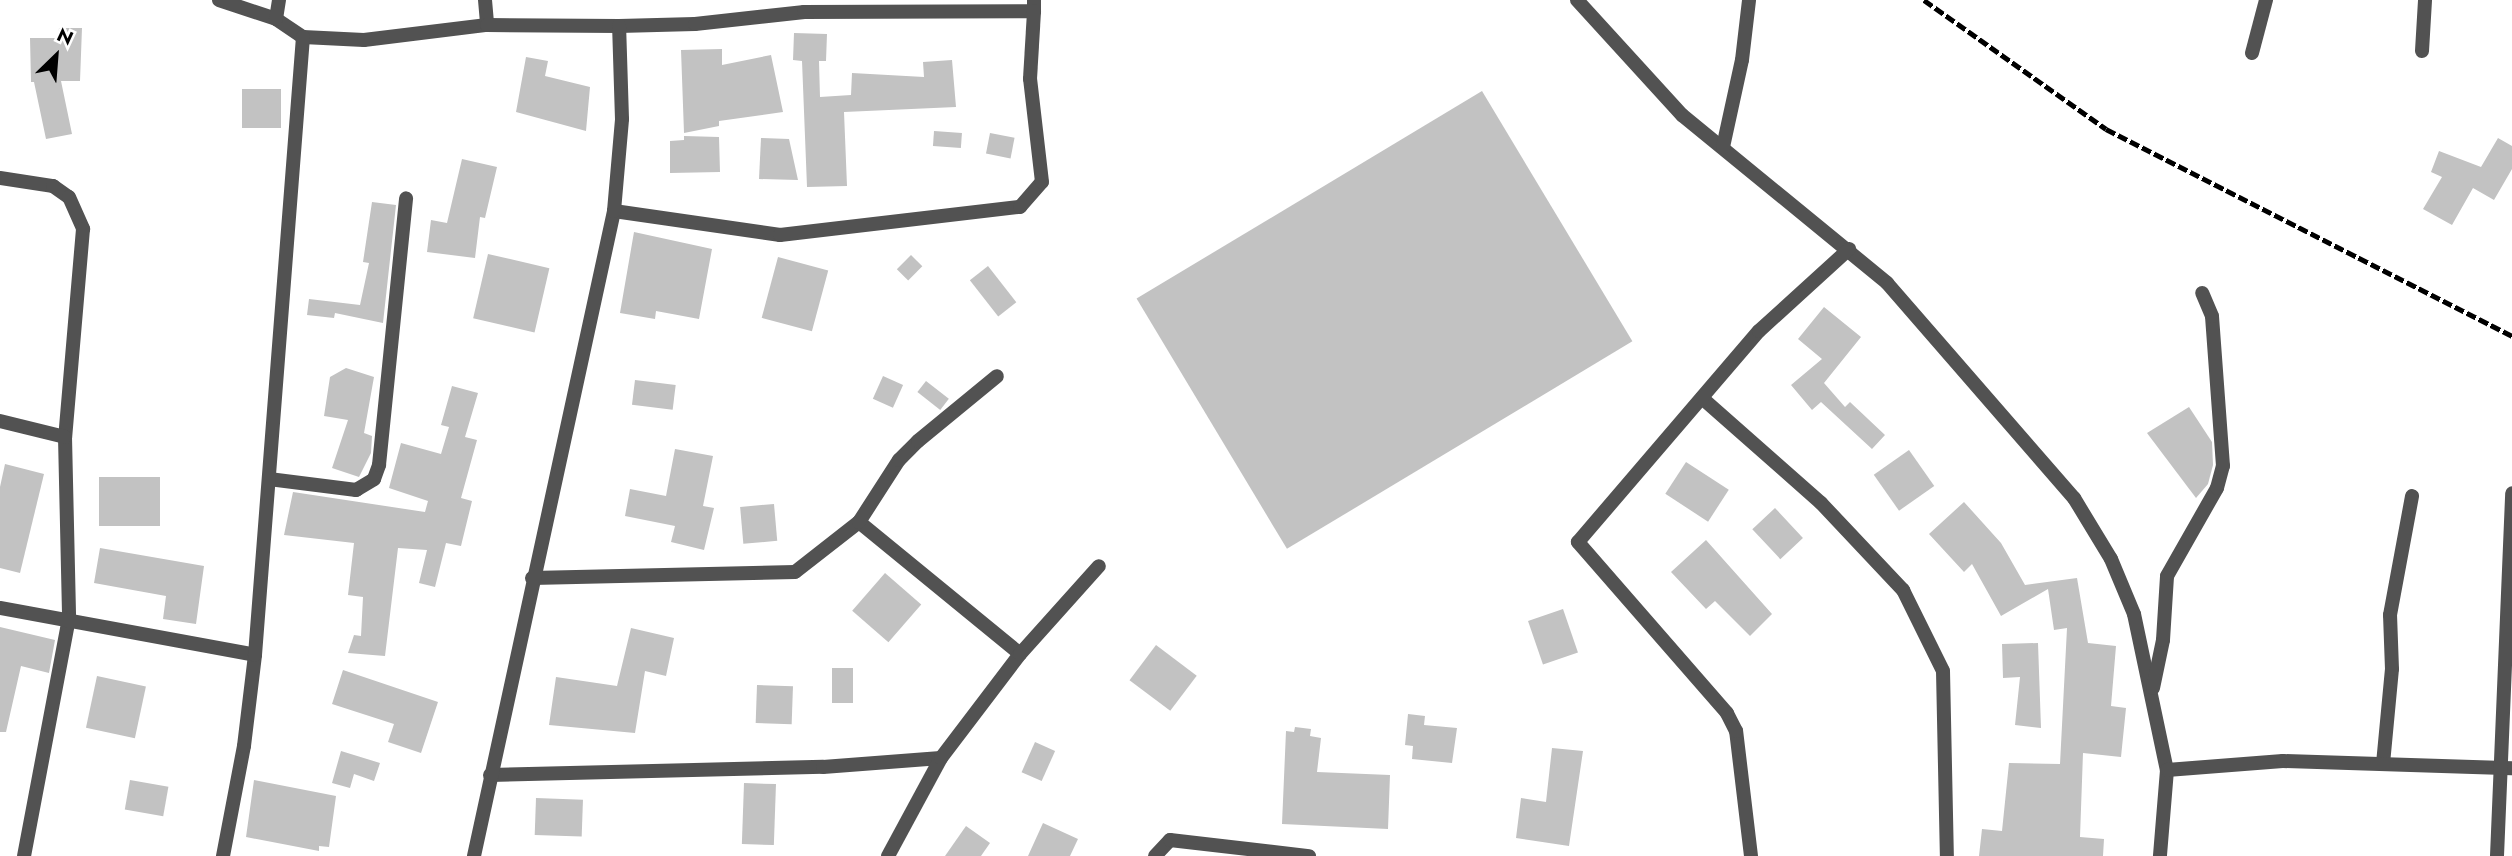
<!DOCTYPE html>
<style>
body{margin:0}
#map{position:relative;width:2512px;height:856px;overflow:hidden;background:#fff;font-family:Jost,sans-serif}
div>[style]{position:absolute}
.building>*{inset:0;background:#c2c2c2;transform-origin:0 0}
.street>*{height:14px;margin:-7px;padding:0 7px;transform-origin:7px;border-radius:7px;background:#525252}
.rail>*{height:5px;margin-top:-2.5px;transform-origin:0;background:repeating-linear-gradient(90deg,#000 0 10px,transparent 0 13.5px)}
span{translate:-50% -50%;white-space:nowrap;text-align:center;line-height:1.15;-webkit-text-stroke:6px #fff;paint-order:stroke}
.north{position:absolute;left:21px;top:21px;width:70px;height:70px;-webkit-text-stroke:5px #fff;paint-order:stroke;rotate:25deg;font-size:19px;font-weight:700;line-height:28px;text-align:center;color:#000}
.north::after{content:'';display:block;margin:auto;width:24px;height:32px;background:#000;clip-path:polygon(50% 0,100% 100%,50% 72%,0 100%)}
</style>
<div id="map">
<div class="building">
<i style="clip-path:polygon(59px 28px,82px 28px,80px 81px,61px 81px,72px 134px,46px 139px,34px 82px,31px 82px,30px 38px,58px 38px)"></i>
<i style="clip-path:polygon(794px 33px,827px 34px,826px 61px,819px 61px,820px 97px,851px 95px,852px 73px,924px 77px,923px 62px,952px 60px,956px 107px,844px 112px,847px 186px,807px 187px,802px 61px,793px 60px)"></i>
<i style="clip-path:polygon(722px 49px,722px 65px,771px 55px,783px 112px,719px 121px,719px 126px,684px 133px,681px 50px)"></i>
<i style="clip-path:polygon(526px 57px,548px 61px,545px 76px,590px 87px,586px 131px,516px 112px)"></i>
<i style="left:242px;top:89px;width:39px;height:39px"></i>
<i style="left:1482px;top:91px;width:292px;height:403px;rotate:59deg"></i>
<i style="left:934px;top:131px;width:28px;height:15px;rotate:4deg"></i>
<i style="left:990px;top:133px;width:25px;height:21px;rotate:11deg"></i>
<i style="clip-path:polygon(684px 136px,719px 137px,720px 172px,670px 173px,670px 141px,684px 140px)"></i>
<i style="clip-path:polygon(761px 138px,789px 139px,798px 180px,759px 179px)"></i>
<i style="clip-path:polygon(2498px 138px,2512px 146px,2512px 169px,2494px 200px,2473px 188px,2452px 225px,2423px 209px,2442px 177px,2431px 172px,2439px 151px,2481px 167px)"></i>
<i style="clip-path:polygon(462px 159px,497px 167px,485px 218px,480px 217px,475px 258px,427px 252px,431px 220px,447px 223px)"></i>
<i style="clip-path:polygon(372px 202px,396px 205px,383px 323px,335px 313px,334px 318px,307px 315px,309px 299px,360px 305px,369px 263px,363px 262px)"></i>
<i style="clip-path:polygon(634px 232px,712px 249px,699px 319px,656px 311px,655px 319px,620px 313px)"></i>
<i style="left:488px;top:254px;width:63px;height:66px;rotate:13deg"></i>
<i style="left:911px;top:255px;width:16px;height:20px;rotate:45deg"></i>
<i style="left:778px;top:257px;width:52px;height:63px;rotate:15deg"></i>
<i style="left:988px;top:266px;width:46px;height:23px;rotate:52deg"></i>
<i style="clip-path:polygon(1824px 307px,1861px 337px,1824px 383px,1845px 407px,1850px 402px,1885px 435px,1872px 449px,1821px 402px,1812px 410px,1791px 385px,1822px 359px,1798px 339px)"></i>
<i style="clip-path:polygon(346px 368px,374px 377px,364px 433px,372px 436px,371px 453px,359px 477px,332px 468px,348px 420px,324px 416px,330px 377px)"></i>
<i style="left:883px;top:376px;width:22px;height:25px;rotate:24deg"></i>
<i style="left:635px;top:380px;width:41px;height:25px;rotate:7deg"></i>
<i style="left:926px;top:381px;width:29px;height:14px;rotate:38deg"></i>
<i style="clip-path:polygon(452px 386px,478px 393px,465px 437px,477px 440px,461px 498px,472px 501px,461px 546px,446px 543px,435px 587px,419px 583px,427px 550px,398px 548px,385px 656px,348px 653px,354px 635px,361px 636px,363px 597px,348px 595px,354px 543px,284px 535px,293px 492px,425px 512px,428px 501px,389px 488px,401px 443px,441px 454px,449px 427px,441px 425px)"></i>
<i style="clip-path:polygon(2189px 407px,2212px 442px,2213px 465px,2208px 484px,2196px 498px,2147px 433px)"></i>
<i style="clip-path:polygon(675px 449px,713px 456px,703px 506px,714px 508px,704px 550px,671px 542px,675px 526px,625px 516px,630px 489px,666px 496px)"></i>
<i style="left:1909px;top:450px;width:44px;height:43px;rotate:55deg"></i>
<i style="left:1686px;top:462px;width:51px;height:38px;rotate:33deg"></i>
<i style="clip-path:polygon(5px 464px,44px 474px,20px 573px,0 568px,0 487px)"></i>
<i style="left:160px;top:477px;width:49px;height:61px;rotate:90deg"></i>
<i style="clip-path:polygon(1964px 502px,2001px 543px,2025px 585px,2077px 578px,2088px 643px,2116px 646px,2111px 706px,2126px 708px,2121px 757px,2083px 753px,2080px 837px,2104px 839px,2103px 856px,1979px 856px,1982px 829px,2002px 831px,2009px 763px,2060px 764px,2067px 628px,2054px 630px,2048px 589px,2001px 616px,1972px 564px,1964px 572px,1929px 534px)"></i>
<i style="left:774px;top:504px;width:37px;height:34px;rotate:85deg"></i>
<i style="left:1775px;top:508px;width:41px;height:31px;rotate:47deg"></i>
<i style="clip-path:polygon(1706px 540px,1772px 614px,1750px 636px,1715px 601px,1706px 609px,1671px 572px)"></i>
<i style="clip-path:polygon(100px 548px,204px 566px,196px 624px,163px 619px,166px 596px,94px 583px)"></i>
<i style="left:885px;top:573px;width:48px;height:50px;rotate:41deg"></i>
<i style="left:1563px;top:609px;width:46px;height:37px;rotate:71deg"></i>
<i style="clip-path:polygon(0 627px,55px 640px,49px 673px,21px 666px,6px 732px,0 732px)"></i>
<i style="clip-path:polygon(631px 628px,674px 638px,666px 676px,645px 671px,635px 733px,549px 725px,556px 677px,617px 686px)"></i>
<i style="clip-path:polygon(2038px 643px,2041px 728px,2015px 725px,2020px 677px,2003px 678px,2002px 644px)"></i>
<i style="left:1156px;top:645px;width:51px;height:44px;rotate:37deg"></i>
<i style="left:832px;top:668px;width:21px;height:35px"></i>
<i style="clip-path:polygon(343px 670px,438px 702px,421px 753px,388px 742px,394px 724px,332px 704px)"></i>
<i style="left:97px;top:676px;width:50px;height:53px;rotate:12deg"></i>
<i style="left:757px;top:685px;width:36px;height:38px;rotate:2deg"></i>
<i style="clip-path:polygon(1408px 714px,1425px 716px,1424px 725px,1457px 728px,1452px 763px,1412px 759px,1413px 746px,1405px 745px)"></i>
<i style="clip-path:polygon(1295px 727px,1311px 729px,1310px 736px,1321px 738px,1317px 772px,1390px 775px,1388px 829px,1282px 824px,1286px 731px,1294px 732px)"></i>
<i style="left:1035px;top:742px;width:22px;height:33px;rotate:24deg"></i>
<i style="clip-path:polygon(1552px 748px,1583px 751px,1569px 846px,1516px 838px,1521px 798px,1546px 802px)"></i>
<i style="clip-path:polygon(341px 751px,380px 763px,374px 781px,354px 774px,350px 788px,332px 783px)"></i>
<i style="left:130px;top:780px;width:39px;height:30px;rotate:10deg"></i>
<i style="clip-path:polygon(254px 780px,336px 796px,329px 847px,319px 846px,319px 851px,246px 837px)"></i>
<i style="left:744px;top:783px;width:32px;height:61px;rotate:2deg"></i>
<i style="left:536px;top:798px;width:47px;height:37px;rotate:2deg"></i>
<i style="clip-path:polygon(1043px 823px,1078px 839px,1070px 856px,1028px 856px)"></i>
<i style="clip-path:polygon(966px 826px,990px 843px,981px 856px,945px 856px)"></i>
</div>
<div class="street">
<i style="left:219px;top:0;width:60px;rotate:18.4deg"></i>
<i style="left:276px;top:19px;width:32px;rotate:34deg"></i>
<i style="left:303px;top:37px;width:61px;rotate:2.8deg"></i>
<i style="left:364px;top:40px;width:124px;rotate:-7deg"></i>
<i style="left:485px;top:0;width:25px;rotate:85deg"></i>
<i style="left:487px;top:25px;width:132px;rotate:0.4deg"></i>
<i style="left:619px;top:26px;width:76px;rotate:-1.5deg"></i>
<i style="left:695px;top:24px;width:110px;rotate:-6.3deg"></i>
<i style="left:804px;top:12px;width:230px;rotate:-0.2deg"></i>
<i style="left:1034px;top:11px;width:11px;rotate:-90deg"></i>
<i style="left:1577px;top:0;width:156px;rotate:47.6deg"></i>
<i style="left:1682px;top:115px;width:265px;rotate:39.3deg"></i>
<i style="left:1887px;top:283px;width:285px;rotate:49deg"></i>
<i style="left:2074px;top:498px;width:71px;rotate:58.8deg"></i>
<i style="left:2111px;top:559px;width:60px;rotate:67.3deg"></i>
<i style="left:2134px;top:614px;width:159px;rotate:78.1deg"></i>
<i style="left:2167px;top:770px;width:86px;rotate:94.7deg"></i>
<i style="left:276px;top:19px;width:19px;rotate:-81deg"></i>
<i style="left:2422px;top:51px;width:51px;rotate:-86.6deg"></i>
<i style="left:2252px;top:53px;width:55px;rotate:-75.2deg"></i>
<i style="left:1723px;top:147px;width:89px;rotate:-77.7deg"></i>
<i style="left:1742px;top:60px;width:60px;rotate:-83.3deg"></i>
<i style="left:0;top:178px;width:54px;rotate:8.6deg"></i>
<i style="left:53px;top:186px;width:19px;rotate:35deg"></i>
<i style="left:69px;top:197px;width:35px;rotate:66deg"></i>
<i style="left:83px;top:229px;width:209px;rotate:94.9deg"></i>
<i style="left:65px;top:437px;width:181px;rotate:88.7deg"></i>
<i style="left:69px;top:618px;width:242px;rotate:100.7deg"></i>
<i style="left:614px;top:211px;width:168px;rotate:8.2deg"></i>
<i style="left:780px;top:235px;width:242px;rotate:-6.7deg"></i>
<i style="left:1020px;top:207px;width:33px;rotate:-49deg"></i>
<i style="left:1042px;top:182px;width:104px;rotate:-96.6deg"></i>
<i style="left:1030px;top:79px;width:68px;rotate:-86.6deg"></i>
<i style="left:1702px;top:398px;width:159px;rotate:41.4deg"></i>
<i style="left:1821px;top:503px;width:120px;rotate:46.7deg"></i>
<i style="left:1903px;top:590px;width:90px;rotate:63.7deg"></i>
<i style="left:1943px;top:671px;width:185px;rotate:88.8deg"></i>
<i style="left:0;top:421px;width:67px;rotate:13.8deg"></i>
<i style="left:269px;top:479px;width:88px;rotate:7.2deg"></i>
<i style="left:356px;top:490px;width:21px;rotate:-31deg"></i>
<i style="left:374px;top:479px;width:15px;rotate:-70deg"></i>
<i style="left:379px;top:465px;width:268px;rotate:-84.2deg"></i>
<i style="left:859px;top:522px;width:208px;rotate:39.3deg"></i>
<i style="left:532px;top:578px;width:263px;rotate:-1.3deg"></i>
<i style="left:795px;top:572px;width:81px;rotate:-38deg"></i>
<i style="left:859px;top:522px;width:74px;rotate:-57.2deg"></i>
<i style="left:899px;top:460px;width:27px;rotate:-45deg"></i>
<i style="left:918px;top:441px;width:102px;rotate:-39.4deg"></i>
<i style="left:0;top:608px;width:259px;rotate:10.4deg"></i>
<i style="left:2153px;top:688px;width:49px;rotate:-78.2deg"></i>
<i style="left:2163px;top:640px;width:64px;rotate:-86.4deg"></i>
<i style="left:2167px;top:576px;width:101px;rotate:-60.4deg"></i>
<i style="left:2217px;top:488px;width:23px;rotate:-75deg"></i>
<i style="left:2223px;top:466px;width:150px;rotate:-94.2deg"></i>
<i style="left:2212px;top:316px;width:25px;rotate:-113deg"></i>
<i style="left:2383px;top:764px;width:95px;rotate:-84.6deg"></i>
<i style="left:2392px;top:669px;width:54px;rotate:-92.1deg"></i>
<i style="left:2390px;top:615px;width:121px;rotate:-79.5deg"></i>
<i style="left:2167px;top:770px;width:116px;rotate:-4.4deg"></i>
<i style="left:2283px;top:761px;width:229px;rotate:1.8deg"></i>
<i style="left:490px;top:775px;width:333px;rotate:-1.4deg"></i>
<i style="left:823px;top:767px;width:118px;rotate:-4.4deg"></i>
<i style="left:223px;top:856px;width:112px;rotate:-79.2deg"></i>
<i style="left:244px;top:746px;width:92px;rotate:-83.1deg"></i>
<i style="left:255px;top:655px;width:620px;rotate:-85.56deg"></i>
<i style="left:474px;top:856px;width:660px;rotate:-77.75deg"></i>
<i style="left:614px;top:211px;width:92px;rotate:-85deg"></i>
<i style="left:622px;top:119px;width:93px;rotate:-91.8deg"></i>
<i style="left:888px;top:856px;width:111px;rotate:-61.6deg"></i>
<i style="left:941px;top:758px;width:131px;rotate:-52.8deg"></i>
<i style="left:1020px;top:654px;width:118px;rotate:-48.1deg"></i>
<i style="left:1155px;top:856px;width:22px;rotate:-47deg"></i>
<i style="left:1170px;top:840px;width:140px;rotate:6.6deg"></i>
<i style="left:1751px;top:856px;width:126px;rotate:-96.8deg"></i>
<i style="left:1736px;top:731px;width:20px;rotate:-117deg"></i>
<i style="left:1727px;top:713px;width:227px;rotate:-131.1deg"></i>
<i style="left:1578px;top:542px;width:278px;rotate:-49.4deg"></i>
<i style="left:1759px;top:331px;width:122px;rotate:-42.3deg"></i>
<i style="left:2497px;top:856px;width:363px;rotate:-87.6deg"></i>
</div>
<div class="rail">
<i style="left:1924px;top:0;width:223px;rotate:35.3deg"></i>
<i style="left:2106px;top:129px;width:456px;rotate:27deg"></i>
</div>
<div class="north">N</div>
</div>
